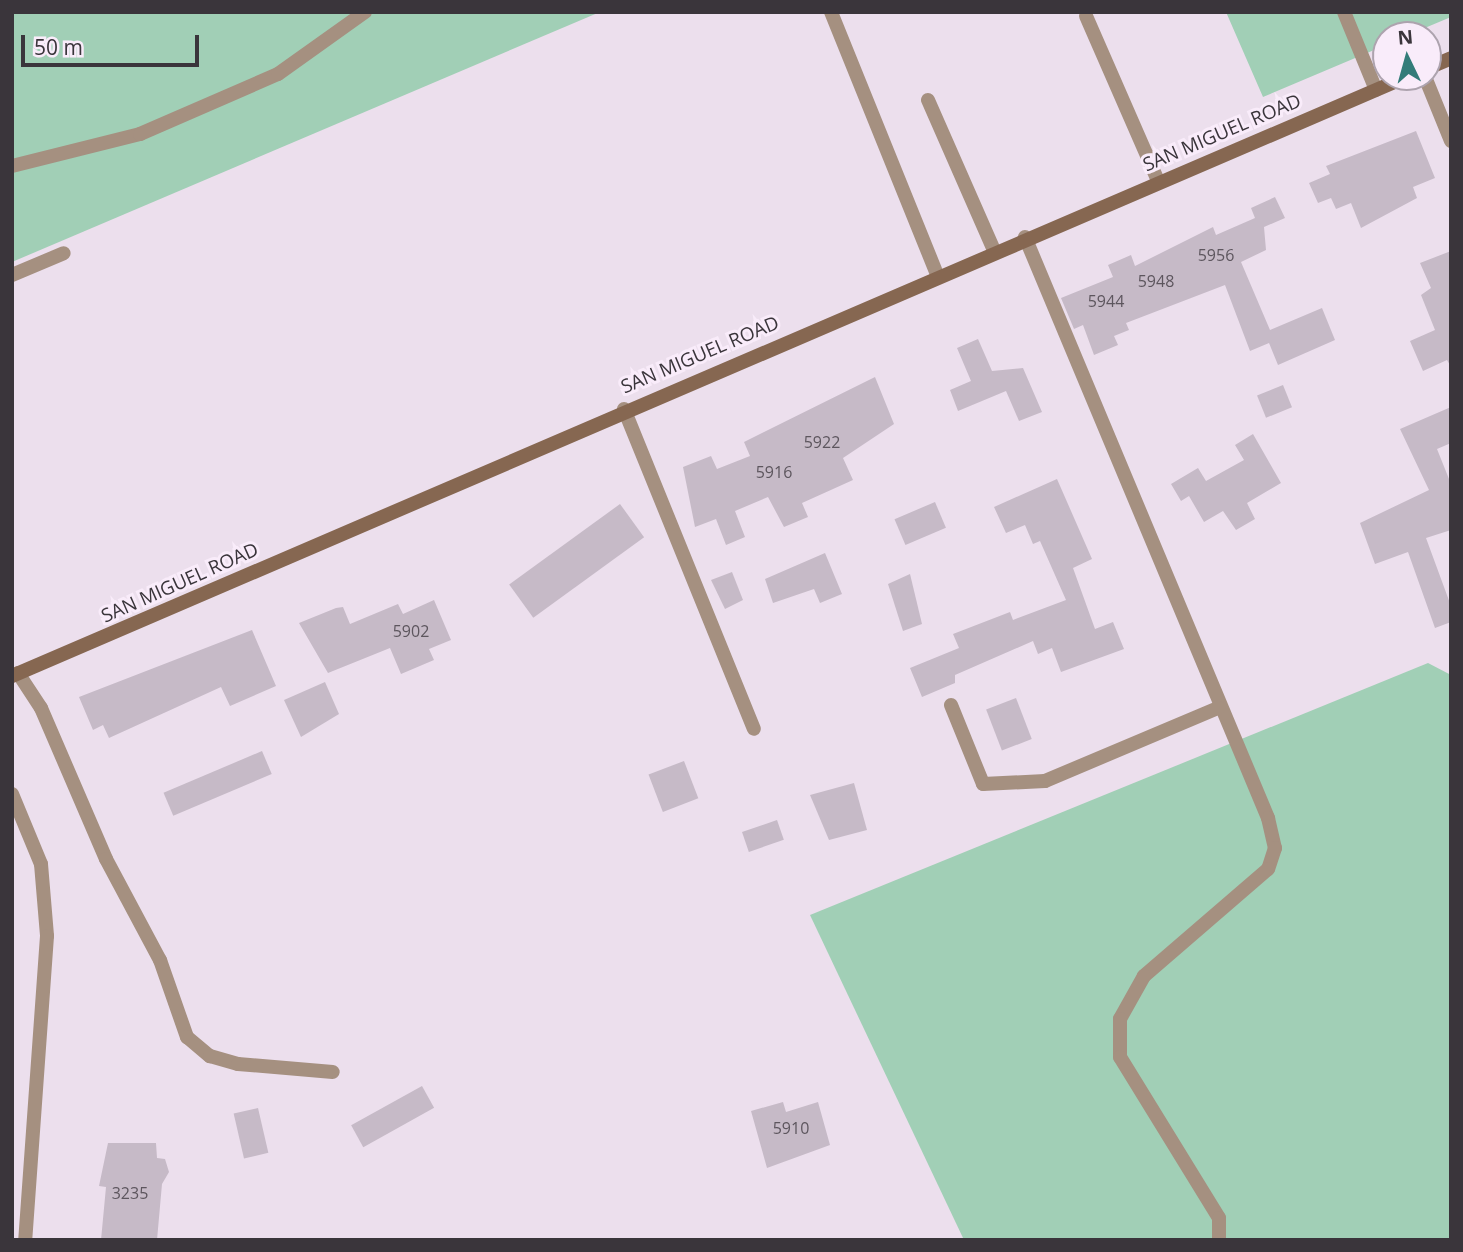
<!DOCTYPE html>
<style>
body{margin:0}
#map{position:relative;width:1463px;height:1252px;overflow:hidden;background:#ecdfed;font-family:"Open Sans",sans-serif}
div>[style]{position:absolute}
.green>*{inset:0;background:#a1cfb6}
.building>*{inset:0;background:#c6bac7;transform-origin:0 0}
.lane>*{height:14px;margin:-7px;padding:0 7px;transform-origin:7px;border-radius:7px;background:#a59080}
.street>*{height:14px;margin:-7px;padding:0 7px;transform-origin:7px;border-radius:7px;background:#a59080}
.secondary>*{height:14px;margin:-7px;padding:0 7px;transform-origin:7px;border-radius:7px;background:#866751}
span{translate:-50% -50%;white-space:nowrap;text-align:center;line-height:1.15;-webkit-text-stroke:6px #f9ecfa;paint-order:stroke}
.number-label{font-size:16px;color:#5d565e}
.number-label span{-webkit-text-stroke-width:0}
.street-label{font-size:19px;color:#3a353b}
.frame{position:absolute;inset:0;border:14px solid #3a353b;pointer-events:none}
.north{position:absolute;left:1372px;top:21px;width:70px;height:70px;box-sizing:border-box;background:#f9ecfa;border:2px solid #ada3ae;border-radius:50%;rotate:355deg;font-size:19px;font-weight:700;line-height:28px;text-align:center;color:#3a353b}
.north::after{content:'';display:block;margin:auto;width:24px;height:32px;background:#337c79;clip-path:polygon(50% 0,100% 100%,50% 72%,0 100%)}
.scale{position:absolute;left:21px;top:35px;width:178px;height:32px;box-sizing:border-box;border:4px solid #3a353b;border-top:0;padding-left:9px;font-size:21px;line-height:24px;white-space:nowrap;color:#3a353b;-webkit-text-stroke:5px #f9ecfa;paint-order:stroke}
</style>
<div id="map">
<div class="green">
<i style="clip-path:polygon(12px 12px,600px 12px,12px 262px)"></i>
<i style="clip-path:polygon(1226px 12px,1451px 12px,1451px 17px,1408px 35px,1386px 35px,1386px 45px,1263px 97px)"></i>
<i style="clip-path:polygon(1428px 663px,1451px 675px,1451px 1240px,964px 1240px,810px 915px)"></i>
</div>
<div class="building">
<i style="clip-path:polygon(1416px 131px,1435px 178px,1413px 187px,1417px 198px,1361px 228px,1351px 203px,1336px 209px,1331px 198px,1318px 203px,1309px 183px,1330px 174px,1326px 166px)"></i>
<i style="clip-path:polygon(1275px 197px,1285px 218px,1264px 227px,1266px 250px,1241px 262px,1270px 330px,1322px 308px,1335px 340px,1278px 365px,1269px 343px,1250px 351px,1225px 285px,1126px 323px,1129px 330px,1114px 336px,1118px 345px,1094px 355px,1083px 325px,1074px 329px,1061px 298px,1113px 277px,1108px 265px,1131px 255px,1135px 266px,1213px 227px,1216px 235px,1255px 218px,1251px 208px)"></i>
<i style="clip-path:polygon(1451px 251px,1451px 367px,1447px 360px,1423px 371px,1410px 341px,1435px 330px,1421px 295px,1431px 288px,1420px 263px)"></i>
<i style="clip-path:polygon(978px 339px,992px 371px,1023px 368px,1042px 412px,1019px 421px,1006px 391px,958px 411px,950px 390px,971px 381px,957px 348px)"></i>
<i style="clip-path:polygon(875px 377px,894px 424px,843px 458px,853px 480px,802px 503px,808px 517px,784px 527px,768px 497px,735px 511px,745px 537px,726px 545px,716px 519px,695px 527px,683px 467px,711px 456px,717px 469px,750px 456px,744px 442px)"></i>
<i style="left:1283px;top:385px;width:24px;height:28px;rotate:68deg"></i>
<i style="clip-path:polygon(1451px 407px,1451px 443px,1437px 449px,1451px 484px,1451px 530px,1426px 538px,1451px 606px,1451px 622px,1435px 628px,1408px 552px,1375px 564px,1360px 523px,1429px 490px,1400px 429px)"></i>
<i style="clip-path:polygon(1253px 434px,1281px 483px,1247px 503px,1255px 519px,1236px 530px,1223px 511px,1204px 522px,1189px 496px,1181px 501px,1171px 484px,1198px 468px,1206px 481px,1244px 460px,1235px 445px)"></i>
<i style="clip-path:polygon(1057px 479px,1092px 559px,1073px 568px,1095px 629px,1113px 622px,1124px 649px,1061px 672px,1052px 648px,1038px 654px,1033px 641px,955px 675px,955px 683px,922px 697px,910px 668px,959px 648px,953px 634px,1010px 612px,1013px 620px,1066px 600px,1040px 541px,1033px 544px,1025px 525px,1006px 533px,994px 507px)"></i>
<i style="left:935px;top:502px;width:28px;height:44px;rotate:67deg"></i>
<i style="left:620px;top:504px;width:41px;height:137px;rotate:54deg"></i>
<i style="clip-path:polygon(825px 553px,842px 594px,820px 603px,814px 589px,773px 603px,765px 579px)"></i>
<i style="clip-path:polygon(732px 572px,743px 600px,725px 609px,711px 580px)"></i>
<i style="clip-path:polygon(910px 574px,922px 624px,903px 631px,888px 584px)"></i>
<i style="clip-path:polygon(434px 600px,451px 640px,429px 649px,434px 660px,401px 674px,390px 648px,328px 673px,299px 623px,336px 608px,343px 607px,350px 624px,398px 604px,403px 614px)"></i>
<i style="clip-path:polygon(252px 630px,276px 686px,230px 706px,221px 687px,109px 738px,103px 725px,93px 730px,79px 697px)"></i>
<i style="clip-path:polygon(325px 682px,339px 714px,301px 737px,284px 700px)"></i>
<i style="left:1016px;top:698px;width:44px;height:32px;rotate:69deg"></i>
<i style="left:262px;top:751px;width:25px;height:107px;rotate:67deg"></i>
<i style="left:684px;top:761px;width:40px;height:38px;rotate:69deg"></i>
<i style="clip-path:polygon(854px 783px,867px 830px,829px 840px,810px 795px)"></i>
<i style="left:777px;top:820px;width:21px;height:37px;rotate:71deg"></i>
<i style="left:422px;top:1086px;width:25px;height:81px;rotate:61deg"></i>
<i style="clip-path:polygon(783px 1102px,786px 1112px,818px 1102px,830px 1145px,767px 1168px,751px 1111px)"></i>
<i style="left:258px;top:1108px;width:46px;height:25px;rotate:77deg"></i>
<i style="clip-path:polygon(108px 1143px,156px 1143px,157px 1158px,165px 1159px,169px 1172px,162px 1184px,157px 1240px,101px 1240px,106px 1187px,99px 1186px)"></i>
</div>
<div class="lane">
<i style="left:831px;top:12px;width:284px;rotate:68deg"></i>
<i style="left:1344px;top:12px;width:84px;rotate:67.7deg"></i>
<i style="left:1086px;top:16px;width:180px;rotate:66.4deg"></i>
<i style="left:928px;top:100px;width:164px;rotate:66.3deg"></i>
<i style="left:12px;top:166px;width:132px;rotate:-14deg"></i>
<i style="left:140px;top:134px;width:150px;rotate:-23.5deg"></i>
<i style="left:278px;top:74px;width:107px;rotate:-35.5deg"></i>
<i style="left:1025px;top:237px;width:630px;rotate:67.3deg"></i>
<i style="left:1268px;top:818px;width:31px;rotate:77deg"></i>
<i style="left:1275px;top:848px;width:22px;rotate:108deg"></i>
<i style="left:1268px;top:869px;width:164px;rotate:139.2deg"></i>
<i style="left:1144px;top:976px;width:49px;rotate:119.2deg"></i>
<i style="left:1120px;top:1019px;width:38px;rotate:90deg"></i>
<i style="left:1120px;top:1057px;width:189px;rotate:58.4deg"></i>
<i style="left:1219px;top:1218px;width:22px;rotate:90deg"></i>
<i style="left:12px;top:275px;width:56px;rotate:-22.9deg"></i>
<i style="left:18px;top:673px;width:42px;rotate:56.7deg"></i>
<i style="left:41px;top:708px;width:164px;rotate:66.7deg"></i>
<i style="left:106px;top:859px;width:115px;rotate:61.9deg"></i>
<i style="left:160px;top:960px;width:82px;rotate:70.7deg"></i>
<i style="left:187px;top:1037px;width:30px;rotate:40deg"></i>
<i style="left:210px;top:1056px;width:29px;rotate:16deg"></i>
<i style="left:238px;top:1064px;width:95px;rotate:4.8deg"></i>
<i style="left:951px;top:705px;width:85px;rotate:67.9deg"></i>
<i style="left:983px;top:784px;width:62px;rotate:-2.8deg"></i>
<i style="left:1045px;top:781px;width:188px;rotate:-22.9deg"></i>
</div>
<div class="street">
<i style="left:1425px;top:77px;width:69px;rotate:67.9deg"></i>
<i style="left:624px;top:409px;width:345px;rotate:67.9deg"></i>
<i style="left:12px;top:794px;width:76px;rotate:67.5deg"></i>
<i style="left:41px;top:864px;width:72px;rotate:85.2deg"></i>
<i style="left:47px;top:936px;width:305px;rotate:94.1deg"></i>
</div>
<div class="secondary">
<i style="left:1428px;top:68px;width:25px;rotate:-23deg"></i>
<i style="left:12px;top:676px;width:1517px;rotate:-23.25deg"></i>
</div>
<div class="number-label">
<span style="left:1216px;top:255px">5956</span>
<span style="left:1156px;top:281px">5948</span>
<span style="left:1106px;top:301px">5944</span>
<span style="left:822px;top:442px">5922</span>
<span style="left:774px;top:472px">5916</span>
<span style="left:411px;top:631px">5902</span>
<span style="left:791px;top:1128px">5910</span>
<span style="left:130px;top:1193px">3235</span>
</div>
<div class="street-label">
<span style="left:1222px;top:133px;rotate:-23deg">SAN MIGUEL ROAD</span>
<span style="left:700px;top:355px;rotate:-23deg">SAN MIGUEL ROAD</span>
<span style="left:180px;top:583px;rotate:-24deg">SAN MIGUEL ROAD</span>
</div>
<div class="frame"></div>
<div class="north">N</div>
<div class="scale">50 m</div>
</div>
